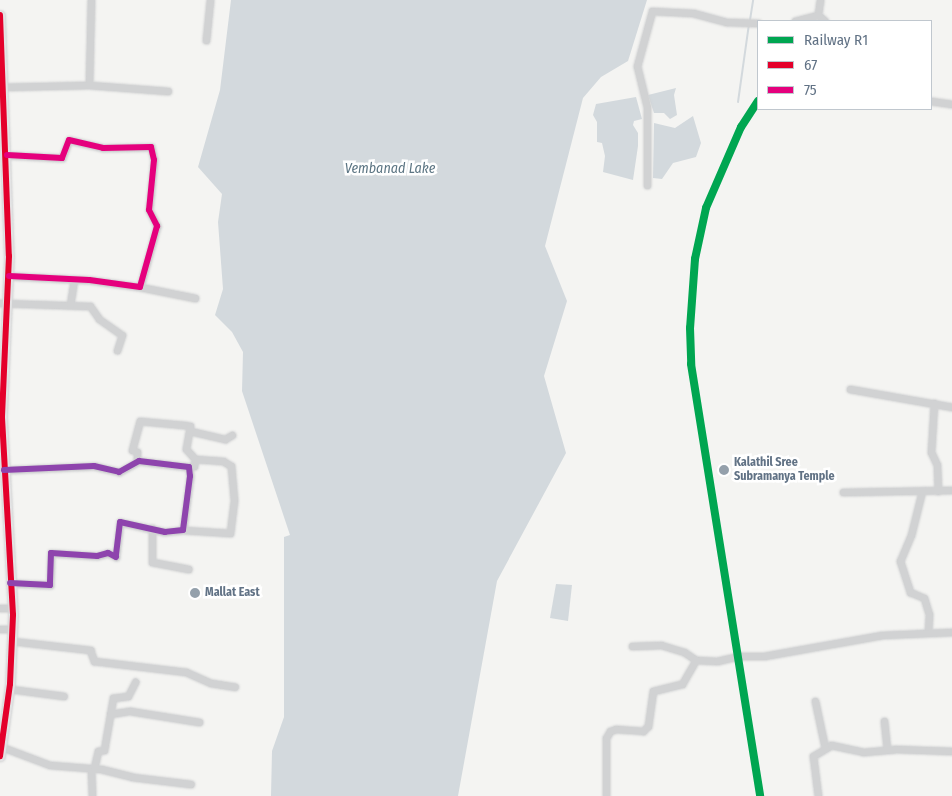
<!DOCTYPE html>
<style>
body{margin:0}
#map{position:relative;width:952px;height:796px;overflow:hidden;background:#f4f4f2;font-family:"Fira Sans Condensed",sans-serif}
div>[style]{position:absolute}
.water>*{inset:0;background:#d3d9dd}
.stream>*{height:2px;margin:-1px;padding:0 1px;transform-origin:1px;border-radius:1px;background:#d3d9dd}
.roads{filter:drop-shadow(0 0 1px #d1d2d3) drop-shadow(0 0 1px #d1d2d3)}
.minor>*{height:7px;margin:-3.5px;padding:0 3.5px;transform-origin:3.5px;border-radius:3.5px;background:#d1d2d3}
.major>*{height:9px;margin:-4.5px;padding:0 4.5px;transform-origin:4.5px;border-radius:4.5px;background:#e3e3e4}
.bus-1>*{height:6px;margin:-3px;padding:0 3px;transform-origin:3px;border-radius:3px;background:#e4002b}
.bus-2>*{height:6px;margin:-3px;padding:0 3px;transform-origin:3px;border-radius:3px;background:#e5007d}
.bus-3>*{height:6px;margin:-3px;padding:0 3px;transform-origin:3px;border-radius:3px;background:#8e44ad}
.rail-1>*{height:8px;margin:-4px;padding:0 4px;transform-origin:4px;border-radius:4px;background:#00a651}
.dots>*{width:14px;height:14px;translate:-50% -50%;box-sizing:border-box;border:2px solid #fff;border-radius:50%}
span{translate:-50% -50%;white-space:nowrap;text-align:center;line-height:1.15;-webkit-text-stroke:5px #fff;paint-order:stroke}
.poi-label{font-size:12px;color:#617285;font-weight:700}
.left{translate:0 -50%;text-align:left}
.water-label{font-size:14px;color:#5c7583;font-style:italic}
.legend{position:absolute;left:757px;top:20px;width:175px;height:90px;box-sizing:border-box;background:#fff;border:1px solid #c0c7ce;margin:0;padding:6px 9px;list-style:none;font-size:15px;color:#617285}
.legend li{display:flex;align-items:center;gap:10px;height:25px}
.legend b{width:25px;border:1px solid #c0c7ce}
</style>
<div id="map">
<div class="water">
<i style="clip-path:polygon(231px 0,647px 0,628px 61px,601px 77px,583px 98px,545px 246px,567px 301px,544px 376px,566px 453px,497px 581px,458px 796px,271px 796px,272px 751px,284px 717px,284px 537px,290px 535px,242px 391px,243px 352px,232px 332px,215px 315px,223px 289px,218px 222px,222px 194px,198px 167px,220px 90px)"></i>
<i style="clip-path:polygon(676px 88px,674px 95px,677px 115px,670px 119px,664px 113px,654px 113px,648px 95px)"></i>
<i style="clip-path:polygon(636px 97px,642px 119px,634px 121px,633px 125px,638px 133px,638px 146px,633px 180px,603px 172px,605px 156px,602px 143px,597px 142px,597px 122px,593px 115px,596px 104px)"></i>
<i style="clip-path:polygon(693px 116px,701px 143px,696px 157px,673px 163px,662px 179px,653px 178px,654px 123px,675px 128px)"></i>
<i style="clip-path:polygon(556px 584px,572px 585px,568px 621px,550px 618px)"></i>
</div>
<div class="stream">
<i style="left:750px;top:20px;width:20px;rotate:-81deg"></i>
<i style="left:738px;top:102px;width:79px;rotate:-82deg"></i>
</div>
<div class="roads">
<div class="minor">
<i style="left:820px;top:0;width:15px;rotate:98deg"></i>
<i style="left:818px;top:15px;width:9px;rotate:41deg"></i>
<i style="left:795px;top:21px;width:24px;rotate:-15deg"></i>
<i style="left:206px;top:40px;width:40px;rotate:-84.3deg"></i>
<i style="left:89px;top:85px;width:85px;rotate:-88.7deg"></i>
<i style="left:0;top:87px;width:89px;rotate:-1.3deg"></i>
<i style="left:89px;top:85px;width:79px;rotate:4.3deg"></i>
<i style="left:931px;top:101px;width:21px;rotate:8deg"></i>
<i style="left:7px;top:155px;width:55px;rotate:3.1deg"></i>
<i style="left:62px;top:158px;width:19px;rotate:-69deg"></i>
<i style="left:69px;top:140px;width:35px;rotate:13deg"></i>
<i style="left:103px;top:148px;width:48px;rotate:-1.2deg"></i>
<i style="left:151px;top:147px;width:13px;rotate:77deg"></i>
<i style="left:154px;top:160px;width:50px;rotate:95.7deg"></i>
<i style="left:149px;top:210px;width:18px;rotate:63deg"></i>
<i style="left:157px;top:226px;width:63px;rotate:105.6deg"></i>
<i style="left:140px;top:287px;width:51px;rotate:-172.2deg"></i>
<i style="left:89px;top:280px;width:80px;rotate:-177.1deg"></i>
<i style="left:647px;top:185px;width:78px;rotate:-90deg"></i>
<i style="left:647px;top:107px;width:42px;rotate:-103.7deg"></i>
<i style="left:637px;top:66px;width:57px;rotate:-74.7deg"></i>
<i style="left:652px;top:11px;width:41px;rotate:2.8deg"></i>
<i style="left:693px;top:13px;width:35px;rotate:15deg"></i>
<i style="left:727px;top:22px;width:31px;rotate:2deg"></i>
<i style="left:140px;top:287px;width:56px;rotate:11.3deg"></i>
<i style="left:0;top:303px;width:90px;rotate:1.9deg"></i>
<i style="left:90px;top:306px;width:16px;rotate:55deg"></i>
<i style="left:99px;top:319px;width:28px;rotate:35deg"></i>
<i style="left:122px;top:335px;width:16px;rotate:108deg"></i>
<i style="left:70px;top:305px;width:25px;rotate:-81deg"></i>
<i style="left:850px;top:389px;width:104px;rotate:10deg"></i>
<i style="left:934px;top:403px;width:49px;rotate:93.5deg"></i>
<i style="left:931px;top:452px;width:14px;rotate:65deg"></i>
<i style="left:937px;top:465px;width:26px;rotate:88deg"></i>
<i style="left:190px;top:431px;width:36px;rotate:13deg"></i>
<i style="left:225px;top:439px;width:8px;rotate:-30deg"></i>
<i style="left:137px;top:461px;width:9px;rotate:-90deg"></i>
<i style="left:137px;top:452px;width:5px;rotate:-158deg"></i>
<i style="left:132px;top:450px;width:30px;rotate:-75deg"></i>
<i style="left:140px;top:421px;width:44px;rotate:5.2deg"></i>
<i style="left:184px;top:425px;width:6px;rotate:9deg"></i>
<i style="left:190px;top:426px;width:23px;rotate:100deg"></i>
<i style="left:186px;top:449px;width:13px;rotate:48deg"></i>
<i style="left:195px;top:459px;width:7px;rotate:98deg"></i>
<i style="left:194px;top:466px;width:7px;rotate:172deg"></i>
<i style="left:4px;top:470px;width:90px;rotate:-2.5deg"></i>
<i style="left:94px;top:466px;width:26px;rotate:13deg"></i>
<i style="left:119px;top:472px;width:23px;rotate:-29deg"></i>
<i style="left:139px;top:461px;width:50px;rotate:6.8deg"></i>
<i style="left:189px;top:467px;width:9px;rotate:84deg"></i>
<i style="left:190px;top:476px;width:54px;rotate:97.4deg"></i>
<i style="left:183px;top:530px;width:18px;rotate:174deg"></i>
<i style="left:165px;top:532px;width:46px;rotate:-167.5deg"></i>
<i style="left:120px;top:522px;width:35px;rotate:97deg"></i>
<i style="left:116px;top:557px;width:9px;rotate:-153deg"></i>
<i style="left:108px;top:553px;width:11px;rotate:165deg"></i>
<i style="left:97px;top:556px;width:46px;rotate:-176.3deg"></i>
<i style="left:51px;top:553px;width:32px;rotate:92deg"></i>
<i style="left:50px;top:585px;width:40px;rotate:-177.1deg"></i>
<i style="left:922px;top:491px;width:45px;rotate:104deg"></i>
<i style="left:911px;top:535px;width:28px;rotate:113deg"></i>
<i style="left:900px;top:561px;width:33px;rotate:72deg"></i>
<i style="left:910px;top:592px;width:15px;rotate:23deg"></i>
<i style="left:924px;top:598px;width:17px;rotate:73deg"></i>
<i style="left:929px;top:614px;width:18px;rotate:93deg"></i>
<i style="left:843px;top:492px;width:109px;rotate:-1.1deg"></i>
<i style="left:152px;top:528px;width:34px;rotate:90deg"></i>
<i style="left:152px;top:562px;width:37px;rotate:11deg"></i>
<i style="left:183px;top:530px;width:47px;rotate:3.7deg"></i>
<i style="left:230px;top:533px;width:33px;rotate:-83deg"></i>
<i style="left:234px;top:500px;width:34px;rotate:-95deg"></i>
<i style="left:231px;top:466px;width:9px;rotate:-148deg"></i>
<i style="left:223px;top:461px;width:28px;rotate:-176deg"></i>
<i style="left:0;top:608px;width:12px"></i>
<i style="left:0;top:629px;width:12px"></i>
<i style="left:12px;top:641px;width:79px;rotate:6.6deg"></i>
<i style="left:90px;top:650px;width:12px;rotate:70deg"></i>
<i style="left:94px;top:661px;width:93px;rotate:6.8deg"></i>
<i style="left:186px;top:672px;width:27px;rotate:24deg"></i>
<i style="left:211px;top:683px;width:24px;rotate:9deg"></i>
<i style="left:632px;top:646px;width:29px;rotate:-2deg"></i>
<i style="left:661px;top:645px;width:24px;rotate:17deg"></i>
<i style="left:684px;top:652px;width:14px;rotate:34deg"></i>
<i style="left:696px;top:660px;width:21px;rotate:3deg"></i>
<i style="left:717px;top:661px;width:22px;rotate:-13deg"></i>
<i style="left:738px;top:656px;width:26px"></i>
<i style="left:764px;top:656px;width:120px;rotate:-10.1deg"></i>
<i style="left:882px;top:635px;width:70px;rotate:-2.5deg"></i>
<i style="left:10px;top:689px;width:54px;rotate:7.4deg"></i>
<i style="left:815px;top:701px;width:48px;rotate:78deg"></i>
<i style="left:110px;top:714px;width:20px;rotate:-9deg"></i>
<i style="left:130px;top:711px;width:70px;rotate:9.1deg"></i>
<i style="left:884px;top:721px;width:28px;rotate:84deg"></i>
<i style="left:2px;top:747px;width:51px;rotate:20.6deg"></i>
<i style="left:50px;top:765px;width:51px;rotate:4.5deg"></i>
<i style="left:101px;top:769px;width:32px;rotate:14deg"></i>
<i style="left:132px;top:777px;width:59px;rotate:6.8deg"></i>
<i style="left:91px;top:768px;width:28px;rotate:88deg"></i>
<i style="left:94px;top:768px;width:17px;rotate:-77deg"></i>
<i style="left:98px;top:751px;width:6px;rotate:-9deg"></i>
<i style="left:104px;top:750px;width:53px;rotate:-80.2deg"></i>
<i style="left:113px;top:698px;width:15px;rotate:-8deg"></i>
<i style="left:128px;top:696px;width:16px;rotate:-63deg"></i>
<i style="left:606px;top:796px;width:58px;rotate:-90deg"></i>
<i style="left:606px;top:738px;width:8px;rotate:-60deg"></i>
<i style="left:610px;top:731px;width:6px;rotate:-18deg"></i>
<i style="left:616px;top:729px;width:27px;rotate:4deg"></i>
<i style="left:643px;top:731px;width:7px;rotate:-45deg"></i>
<i style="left:648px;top:726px;width:35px;rotate:-82deg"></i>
<i style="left:653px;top:691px;width:30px;rotate:-14deg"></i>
<i style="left:682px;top:684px;width:28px;rotate:-60deg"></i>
<i style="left:818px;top:796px;width:40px;rotate:-97.1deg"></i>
<i style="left:813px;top:756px;width:21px;rotate:-31deg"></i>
<i style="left:831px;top:745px;width:33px;rotate:12deg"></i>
<i style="left:863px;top:752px;width:32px;rotate:-5deg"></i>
<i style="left:895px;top:749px;width:57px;rotate:2deg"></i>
</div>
<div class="major">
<i style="left:0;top:15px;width:241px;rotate:87.9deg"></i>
<i style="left:9px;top:256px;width:162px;rotate:92.5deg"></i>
<i style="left:2px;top:418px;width:197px;rotate:86.8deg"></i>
<i style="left:13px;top:615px;width:69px;rotate:92.5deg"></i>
<i style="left:10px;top:684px;width:73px;rotate:97.9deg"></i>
</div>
</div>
<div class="bus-1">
<i style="left:0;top:15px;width:241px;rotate:87.9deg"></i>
<i style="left:9px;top:256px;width:162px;rotate:92.5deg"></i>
<i style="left:2px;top:418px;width:197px;rotate:86.8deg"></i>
<i style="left:13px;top:615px;width:69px;rotate:92.5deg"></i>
<i style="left:10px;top:684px;width:73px;rotate:97.9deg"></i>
</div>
<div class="bus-2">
<i style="left:7px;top:155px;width:55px;rotate:3.1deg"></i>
<i style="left:62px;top:158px;width:19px;rotate:-69deg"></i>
<i style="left:69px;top:140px;width:35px;rotate:13deg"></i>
<i style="left:103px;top:148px;width:48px;rotate:-1.2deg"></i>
<i style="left:151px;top:147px;width:13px;rotate:77deg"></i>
<i style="left:154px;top:160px;width:50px;rotate:95.7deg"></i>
<i style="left:149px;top:210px;width:18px;rotate:63deg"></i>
<i style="left:157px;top:226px;width:63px;rotate:105.6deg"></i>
<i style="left:140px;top:287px;width:51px;rotate:-172.2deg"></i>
<i style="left:89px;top:280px;width:80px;rotate:-177.1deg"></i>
</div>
<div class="bus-3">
<i style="left:4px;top:470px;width:90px;rotate:-2.5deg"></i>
<i style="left:94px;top:466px;width:26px;rotate:13deg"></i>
<i style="left:119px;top:472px;width:23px;rotate:-29deg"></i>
<i style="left:139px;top:461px;width:50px;rotate:6.8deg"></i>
<i style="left:189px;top:467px;width:9px;rotate:84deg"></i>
<i style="left:190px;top:476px;width:54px;rotate:97.4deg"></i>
<i style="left:183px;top:530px;width:18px;rotate:174deg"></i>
<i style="left:165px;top:532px;width:46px;rotate:-167.5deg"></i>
<i style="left:120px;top:522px;width:35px;rotate:97deg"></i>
<i style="left:116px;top:557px;width:9px;rotate:-153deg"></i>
<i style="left:108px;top:553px;width:11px;rotate:165deg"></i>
<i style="left:97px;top:556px;width:46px;rotate:-176.3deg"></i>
<i style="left:51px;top:553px;width:32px;rotate:92deg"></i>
<i style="left:50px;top:585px;width:40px;rotate:-177.1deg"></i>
</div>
<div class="rail-1">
<i style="left:758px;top:101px;width:31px;rotate:123deg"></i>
<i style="left:741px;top:127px;width:88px;rotate:113.4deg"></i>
<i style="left:706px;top:208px;width:52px;rotate:102.2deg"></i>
<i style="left:695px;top:259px;width:69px;rotate:94.1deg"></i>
<i style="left:690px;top:328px;width:36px;rotate:88deg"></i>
<i style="left:691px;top:364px;width:437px;rotate:80.9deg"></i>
</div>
<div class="dots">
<i style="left:724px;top:470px;background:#94a0ab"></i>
<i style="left:195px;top:593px;background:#94a0ab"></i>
</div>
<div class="poi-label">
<span class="left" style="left:734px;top:470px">Kalathil Sree<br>Subramanya Temple</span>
<span class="left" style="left:205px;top:593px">Mallat East</span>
</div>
<div class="water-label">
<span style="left:390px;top:169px">Vembanad Lake</span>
</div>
<ul class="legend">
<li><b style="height:6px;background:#00a651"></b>Railway R1</li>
<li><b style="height:6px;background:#e4002b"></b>67</li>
<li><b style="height:6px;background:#e5007d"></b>75</li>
</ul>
</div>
